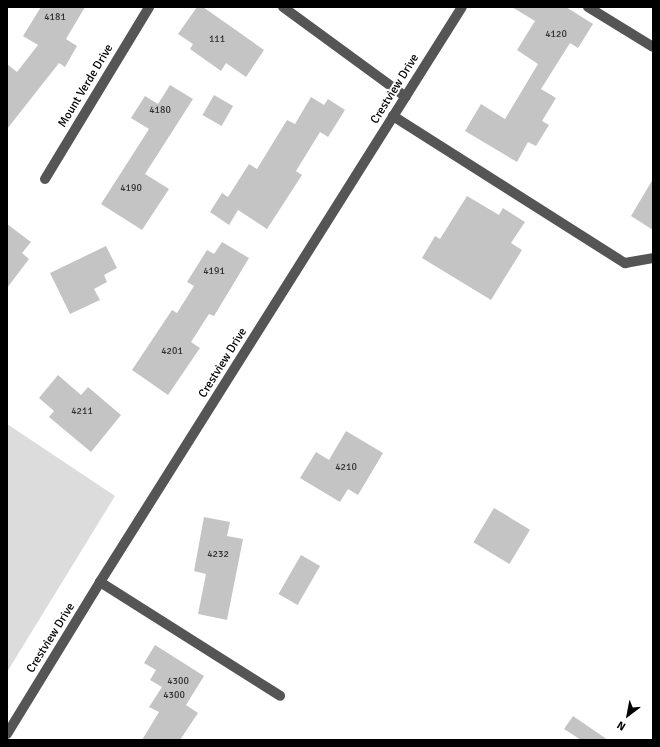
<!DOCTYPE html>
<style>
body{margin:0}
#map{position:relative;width:660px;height:747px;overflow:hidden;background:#fff;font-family:Signika,sans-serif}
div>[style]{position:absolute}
.green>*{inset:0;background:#dcdcdc}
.building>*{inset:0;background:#c4c4c4;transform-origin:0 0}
.minor>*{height:10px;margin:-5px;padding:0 5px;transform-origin:5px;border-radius:5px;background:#555}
span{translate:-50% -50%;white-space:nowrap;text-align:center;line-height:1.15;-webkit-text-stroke:4px #fff;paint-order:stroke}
.number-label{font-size:10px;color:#313131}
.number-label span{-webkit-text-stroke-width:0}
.street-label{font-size:12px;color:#000}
.frame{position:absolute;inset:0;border:8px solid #000;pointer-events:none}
.north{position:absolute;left:608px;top:695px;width:40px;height:40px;-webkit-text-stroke:3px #fff;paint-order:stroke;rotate:212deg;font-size:11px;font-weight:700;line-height:16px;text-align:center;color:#000}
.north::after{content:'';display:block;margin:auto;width:14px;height:18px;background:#000;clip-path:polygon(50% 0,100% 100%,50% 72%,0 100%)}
</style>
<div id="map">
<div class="green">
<i style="clip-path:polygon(7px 424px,115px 496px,7px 672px)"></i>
</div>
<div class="building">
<i style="clip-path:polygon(41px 7px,85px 7px,66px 39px,77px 46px,65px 67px,59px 63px,7px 129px,7px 64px,17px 72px,38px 45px,23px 36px)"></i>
<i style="clip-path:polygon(197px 7px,203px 7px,264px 50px,246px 77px,226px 63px,221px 71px,190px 49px,193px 44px,178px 34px)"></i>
<i style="clip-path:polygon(512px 7px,566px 7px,593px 24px,578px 48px,570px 43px,541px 89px,556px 98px,542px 121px,549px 125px,536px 146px,528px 142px,517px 162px,465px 131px,481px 104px,505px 119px,538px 64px,517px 50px,535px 21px)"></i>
<i style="clip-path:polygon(170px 85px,193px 99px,145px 174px,169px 189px,142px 230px,101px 204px,149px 129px,131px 118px,145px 96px,158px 104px)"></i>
<i style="left:214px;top:95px;width:22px;height:23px;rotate:30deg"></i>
<i style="clip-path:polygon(311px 97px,324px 105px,328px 99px,345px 110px,328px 137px,320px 132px,296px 171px,302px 175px,267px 229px,238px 210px,229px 225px,210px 212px,222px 193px,228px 197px,249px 164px,257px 169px,287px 120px,295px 124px)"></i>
<i style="clip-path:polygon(653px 179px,653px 230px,631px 216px)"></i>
<i style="clip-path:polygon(467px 196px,499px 215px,503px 208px,525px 222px,511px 243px,522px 250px,491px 300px,422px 258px,435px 236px,440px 239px)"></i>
<i style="clip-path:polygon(7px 224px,31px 242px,22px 253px,29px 259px,7px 288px)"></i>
<i style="clip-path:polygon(222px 242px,249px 258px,214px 316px,209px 314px,191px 342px,200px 348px,168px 395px,132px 370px,172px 310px,177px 313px,194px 286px,187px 282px,207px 250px,214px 254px)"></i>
<i style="clip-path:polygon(106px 246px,117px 268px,104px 275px,107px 282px,94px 289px,100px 300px,70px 314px,50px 273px)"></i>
<i style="clip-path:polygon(58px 375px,81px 395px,88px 387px,121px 415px,91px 452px,49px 417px,54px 411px,39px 398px)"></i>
<i style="clip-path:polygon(346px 431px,383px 453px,358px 495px,348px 489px,340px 502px,300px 478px,316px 452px,329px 460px)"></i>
<i style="left:494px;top:508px;width:42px;height:40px;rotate:31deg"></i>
<i style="clip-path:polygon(204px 517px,230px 522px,227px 536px,243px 539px,227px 620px,198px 614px,206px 574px,194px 571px)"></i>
<i style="left:301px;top:555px;width:22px;height:45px;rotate:30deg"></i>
<i style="clip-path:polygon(155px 645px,204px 676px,186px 705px,198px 713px,180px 740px,142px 740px,159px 712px,149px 707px,162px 687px,150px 680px,156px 670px,144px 663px)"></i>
<i style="clip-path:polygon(573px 716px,608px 740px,581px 740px,564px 729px)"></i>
</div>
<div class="minor">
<i style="left:283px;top:7px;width:152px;rotate:36.2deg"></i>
<i style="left:588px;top:7px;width:76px;rotate:31.6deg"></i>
<i style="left:393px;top:116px;width:275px;rotate:32.4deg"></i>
<i style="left:625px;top:263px;width:28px;rotate:-10deg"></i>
<i style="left:45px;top:179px;width:201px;rotate:-58.8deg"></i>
<i style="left:100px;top:582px;width:213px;rotate:32.3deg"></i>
<i style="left:7px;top:734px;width:178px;rotate:-58.5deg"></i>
<i style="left:100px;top:582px;width:679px;rotate:-57.81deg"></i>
</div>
<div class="number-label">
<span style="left:55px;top:18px">4181</span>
<span style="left:556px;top:35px">4120</span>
<span style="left:217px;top:40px">111</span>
<span style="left:160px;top:111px">4180</span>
<span style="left:131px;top:189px">4190</span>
<span style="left:214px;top:272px">4191</span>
<span style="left:172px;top:352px">4201</span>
<span style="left:82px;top:412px">4211</span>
<span style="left:346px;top:468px">4210</span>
<span style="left:218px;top:555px">4232</span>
<span style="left:178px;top:682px">4300</span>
<span style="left:174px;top:696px">4300</span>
</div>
<div class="street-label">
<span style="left:86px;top:86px;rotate:-59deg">Mount Verde Drive</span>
<span style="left:395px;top:89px;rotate:-58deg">Crestview Drive</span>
<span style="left:223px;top:363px;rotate:-58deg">Crestview Drive</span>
<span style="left:51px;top:638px;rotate:-58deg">Crestview Drive</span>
</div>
<div class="frame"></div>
<div class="north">N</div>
</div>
